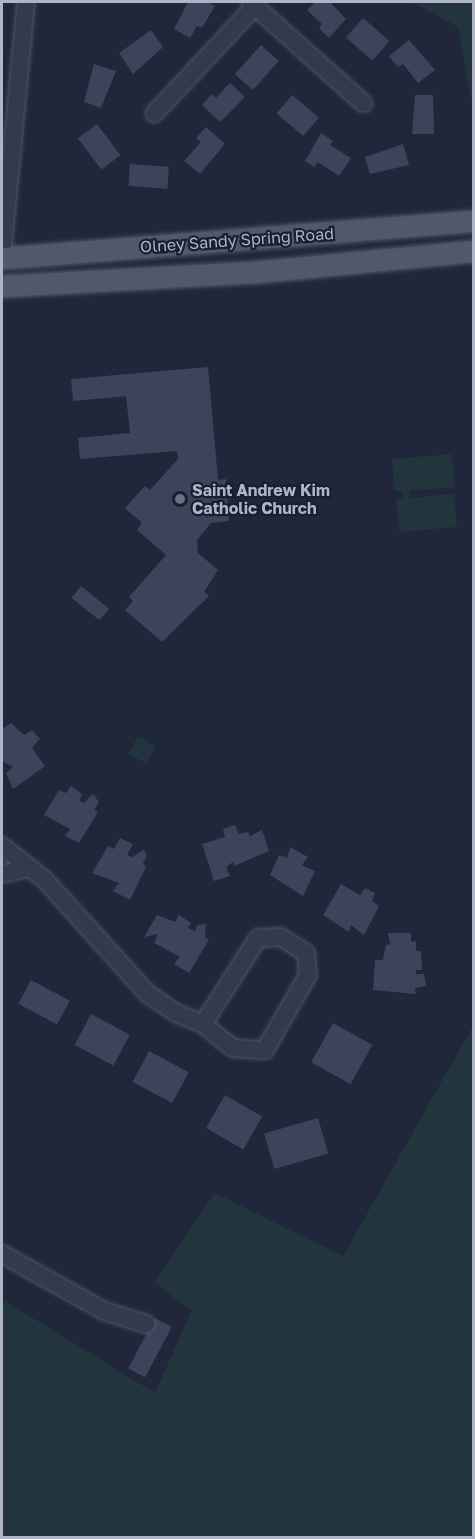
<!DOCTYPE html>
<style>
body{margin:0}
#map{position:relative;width:475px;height:1539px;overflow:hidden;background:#20273b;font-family:"Golos Text",sans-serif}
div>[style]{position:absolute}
.green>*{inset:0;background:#22343c;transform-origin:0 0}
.building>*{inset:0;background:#3c445b;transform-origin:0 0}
.roads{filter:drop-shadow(0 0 2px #4f5466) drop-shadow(0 0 2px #4f5466)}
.minor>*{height:16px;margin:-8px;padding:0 8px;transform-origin:8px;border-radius:8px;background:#34394b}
.major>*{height:21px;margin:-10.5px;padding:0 10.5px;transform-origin:10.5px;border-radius:10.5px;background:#52586b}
.dots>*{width:16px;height:16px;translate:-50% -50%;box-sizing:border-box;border:3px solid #191f30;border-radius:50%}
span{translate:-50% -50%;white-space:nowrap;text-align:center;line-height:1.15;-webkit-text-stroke:4.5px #191f30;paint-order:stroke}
.street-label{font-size:16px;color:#afb4c7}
.poi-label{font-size:16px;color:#afb4c7;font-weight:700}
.left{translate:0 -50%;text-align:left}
.frame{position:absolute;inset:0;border:3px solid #afb4c7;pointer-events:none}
</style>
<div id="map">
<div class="green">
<i style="clip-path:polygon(412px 2px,473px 2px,473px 109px,458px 27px)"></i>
<i style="clip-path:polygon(452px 454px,455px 487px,409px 491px,410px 498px,454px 494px,457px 527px,399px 532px,396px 499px,403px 498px,403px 491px,394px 491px,392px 459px)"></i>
<i style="left:138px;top:736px;width:21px;height:20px;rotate:29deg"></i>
<i style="clip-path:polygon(473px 1026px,473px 1537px,2px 1537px,2px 1299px,155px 1393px,191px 1311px,154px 1282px,215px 1193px,343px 1256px)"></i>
</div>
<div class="building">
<i style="clip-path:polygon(188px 2px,208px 2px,215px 6px,202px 28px,197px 26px,190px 38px,174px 29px)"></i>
<i style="clip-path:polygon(315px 2px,330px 2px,346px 19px,329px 38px,319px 28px,322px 24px,307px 10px)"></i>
<i style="left:363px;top:18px;width:35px;height:26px;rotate:41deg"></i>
<i style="clip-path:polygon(151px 30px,163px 47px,133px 74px,119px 53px)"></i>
<i style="clip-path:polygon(409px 40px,435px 70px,418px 83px,403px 64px,398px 67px,389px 56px)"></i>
<i style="left:261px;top:45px;width:24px;height:39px;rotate:42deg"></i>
<i style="clip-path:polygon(94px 64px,116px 71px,101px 108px,84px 102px)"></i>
<i style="clip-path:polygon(230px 83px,245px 97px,220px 122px,202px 105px,212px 94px,216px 98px)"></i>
<i style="left:292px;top:95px;width:35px;height:24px;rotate:40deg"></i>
<i style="clip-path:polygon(415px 95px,433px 95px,434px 134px,412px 134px)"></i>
<i style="left:97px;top:124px;width:39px;height:24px;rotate:53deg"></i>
<i style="clip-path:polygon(206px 127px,225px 144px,200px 174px,184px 161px,201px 142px,196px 138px)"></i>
<i style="clip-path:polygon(321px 133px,333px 141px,330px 145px,351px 158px,339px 176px,318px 162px,314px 167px,305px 161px)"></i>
<i style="clip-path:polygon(403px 144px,409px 165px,370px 174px,365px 157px)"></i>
<i style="left:130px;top:164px;width:39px;height:22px;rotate:4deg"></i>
<i style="clip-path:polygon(208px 367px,218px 480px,226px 479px,229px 521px,211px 523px,197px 540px,198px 553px,218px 570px,204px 592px,209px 596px,162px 642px,125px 610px,133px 601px,129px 597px,166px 555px,137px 530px,142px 523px,125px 508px,145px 486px,150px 490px,178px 459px,177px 451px,80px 459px,78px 438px,130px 433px,126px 396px,73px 401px,71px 379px)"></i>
<i style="left:81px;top:586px;width:36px;height:15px;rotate:39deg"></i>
<i style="clip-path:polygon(11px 723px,24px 735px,32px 730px,40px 739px,32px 748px,45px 766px,13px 789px,6px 773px,13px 767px,2px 761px,2px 729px)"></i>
<i style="clip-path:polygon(71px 786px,82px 794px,79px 801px,84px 803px,93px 794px,99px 802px,94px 810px,98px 812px,79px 843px,65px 836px,70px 829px,44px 815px,59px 790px,66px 793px)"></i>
<i style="clip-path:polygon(235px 825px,239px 834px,248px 832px,250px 836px,262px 830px,269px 851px,234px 866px,233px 862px,226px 867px,230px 876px,214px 881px,202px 844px,225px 837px,223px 829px)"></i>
<i style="clip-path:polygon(120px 838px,133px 844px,127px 855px,132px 857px,144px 850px,147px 856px,143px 863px,146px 867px,130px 900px,113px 891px,119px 883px,92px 873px,108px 846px,114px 849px)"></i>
<i style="clip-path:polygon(290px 847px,308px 857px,302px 865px,315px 871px,303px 896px,270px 875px,279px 855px,287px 858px)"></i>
<i style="clip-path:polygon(341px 884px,360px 895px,365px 888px,375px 893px,372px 901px,379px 906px,364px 935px,351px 925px,349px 932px,323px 915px)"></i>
<i style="clip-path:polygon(157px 915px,175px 922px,179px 915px,191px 923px,188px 928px,195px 931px,197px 925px,206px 924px,205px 937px,209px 940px,189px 973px,174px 964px,180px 957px,154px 943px,158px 934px,144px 937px)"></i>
<i style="clip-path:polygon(388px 933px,411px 933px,411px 942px,416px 941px,416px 951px,421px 951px,422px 970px,416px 970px,416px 974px,424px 974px,426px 986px,415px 988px,416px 994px,373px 990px,375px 960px,383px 960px,386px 945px,390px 944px)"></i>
<i style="left:31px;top:980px;width:44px;height:27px;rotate:28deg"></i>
<i style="left:91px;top:1014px;width:44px;height:35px;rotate:28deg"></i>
<i style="left:333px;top:1023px;width:45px;height:45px;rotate:29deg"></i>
<i style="left:149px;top:1051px;width:45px;height:35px;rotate:28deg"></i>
<i style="left:225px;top:1095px;width:43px;height:38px;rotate:30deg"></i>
<i style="left:318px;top:1118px;width:37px;height:56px;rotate:74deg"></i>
<i style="left:155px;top:1318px;width:19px;height:57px;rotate:28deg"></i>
</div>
<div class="roads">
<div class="minor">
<i style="left:250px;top:2px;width:152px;rotate:41.8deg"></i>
<i style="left:154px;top:114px;width:148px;rotate:-46.9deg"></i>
<i style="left:2px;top:256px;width:255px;rotate:-84.6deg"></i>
<i style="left:2px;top:846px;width:55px;rotate:38.3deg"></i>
<i style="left:45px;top:880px;width:154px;rotate:47.9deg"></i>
<i style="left:148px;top:994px;width:34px;rotate:34deg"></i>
<i style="left:176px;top:1013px;width:29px;rotate:22deg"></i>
<i style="left:203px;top:1024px;width:38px;rotate:39deg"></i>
<i style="left:233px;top:1048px;width:32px;rotate:4deg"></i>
<i style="left:265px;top:1050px;width:86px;rotate:-60.2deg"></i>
<i style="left:308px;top:975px;width:22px;rotate:-95deg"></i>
<i style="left:306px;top:953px;width:31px;rotate:-148deg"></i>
<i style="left:280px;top:937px;width:22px;rotate:177deg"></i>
<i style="left:258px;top:938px;width:102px;rotate:122.6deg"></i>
<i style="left:2px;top:874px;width:28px;rotate:-13deg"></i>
<i style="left:2px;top:1254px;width:117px;rotate:29.2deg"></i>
<i style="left:104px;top:1311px;width:44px;rotate:17.2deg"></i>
</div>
<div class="major">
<i style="left:2px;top:258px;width:473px;rotate:-4.5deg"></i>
<i style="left:2px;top:286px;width:253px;rotate:-3.2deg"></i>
<i style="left:255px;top:272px;width:220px;rotate:-5.5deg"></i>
</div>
</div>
<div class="dots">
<i style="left:180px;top:499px;background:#6b7280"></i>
</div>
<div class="street-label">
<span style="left:237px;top:240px;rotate:-4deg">Olney Sandy Spring Road</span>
</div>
<div class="poi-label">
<span class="left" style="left:192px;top:499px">Saint Andrew Kim<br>Catholic Church</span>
</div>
<div class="frame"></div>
</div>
